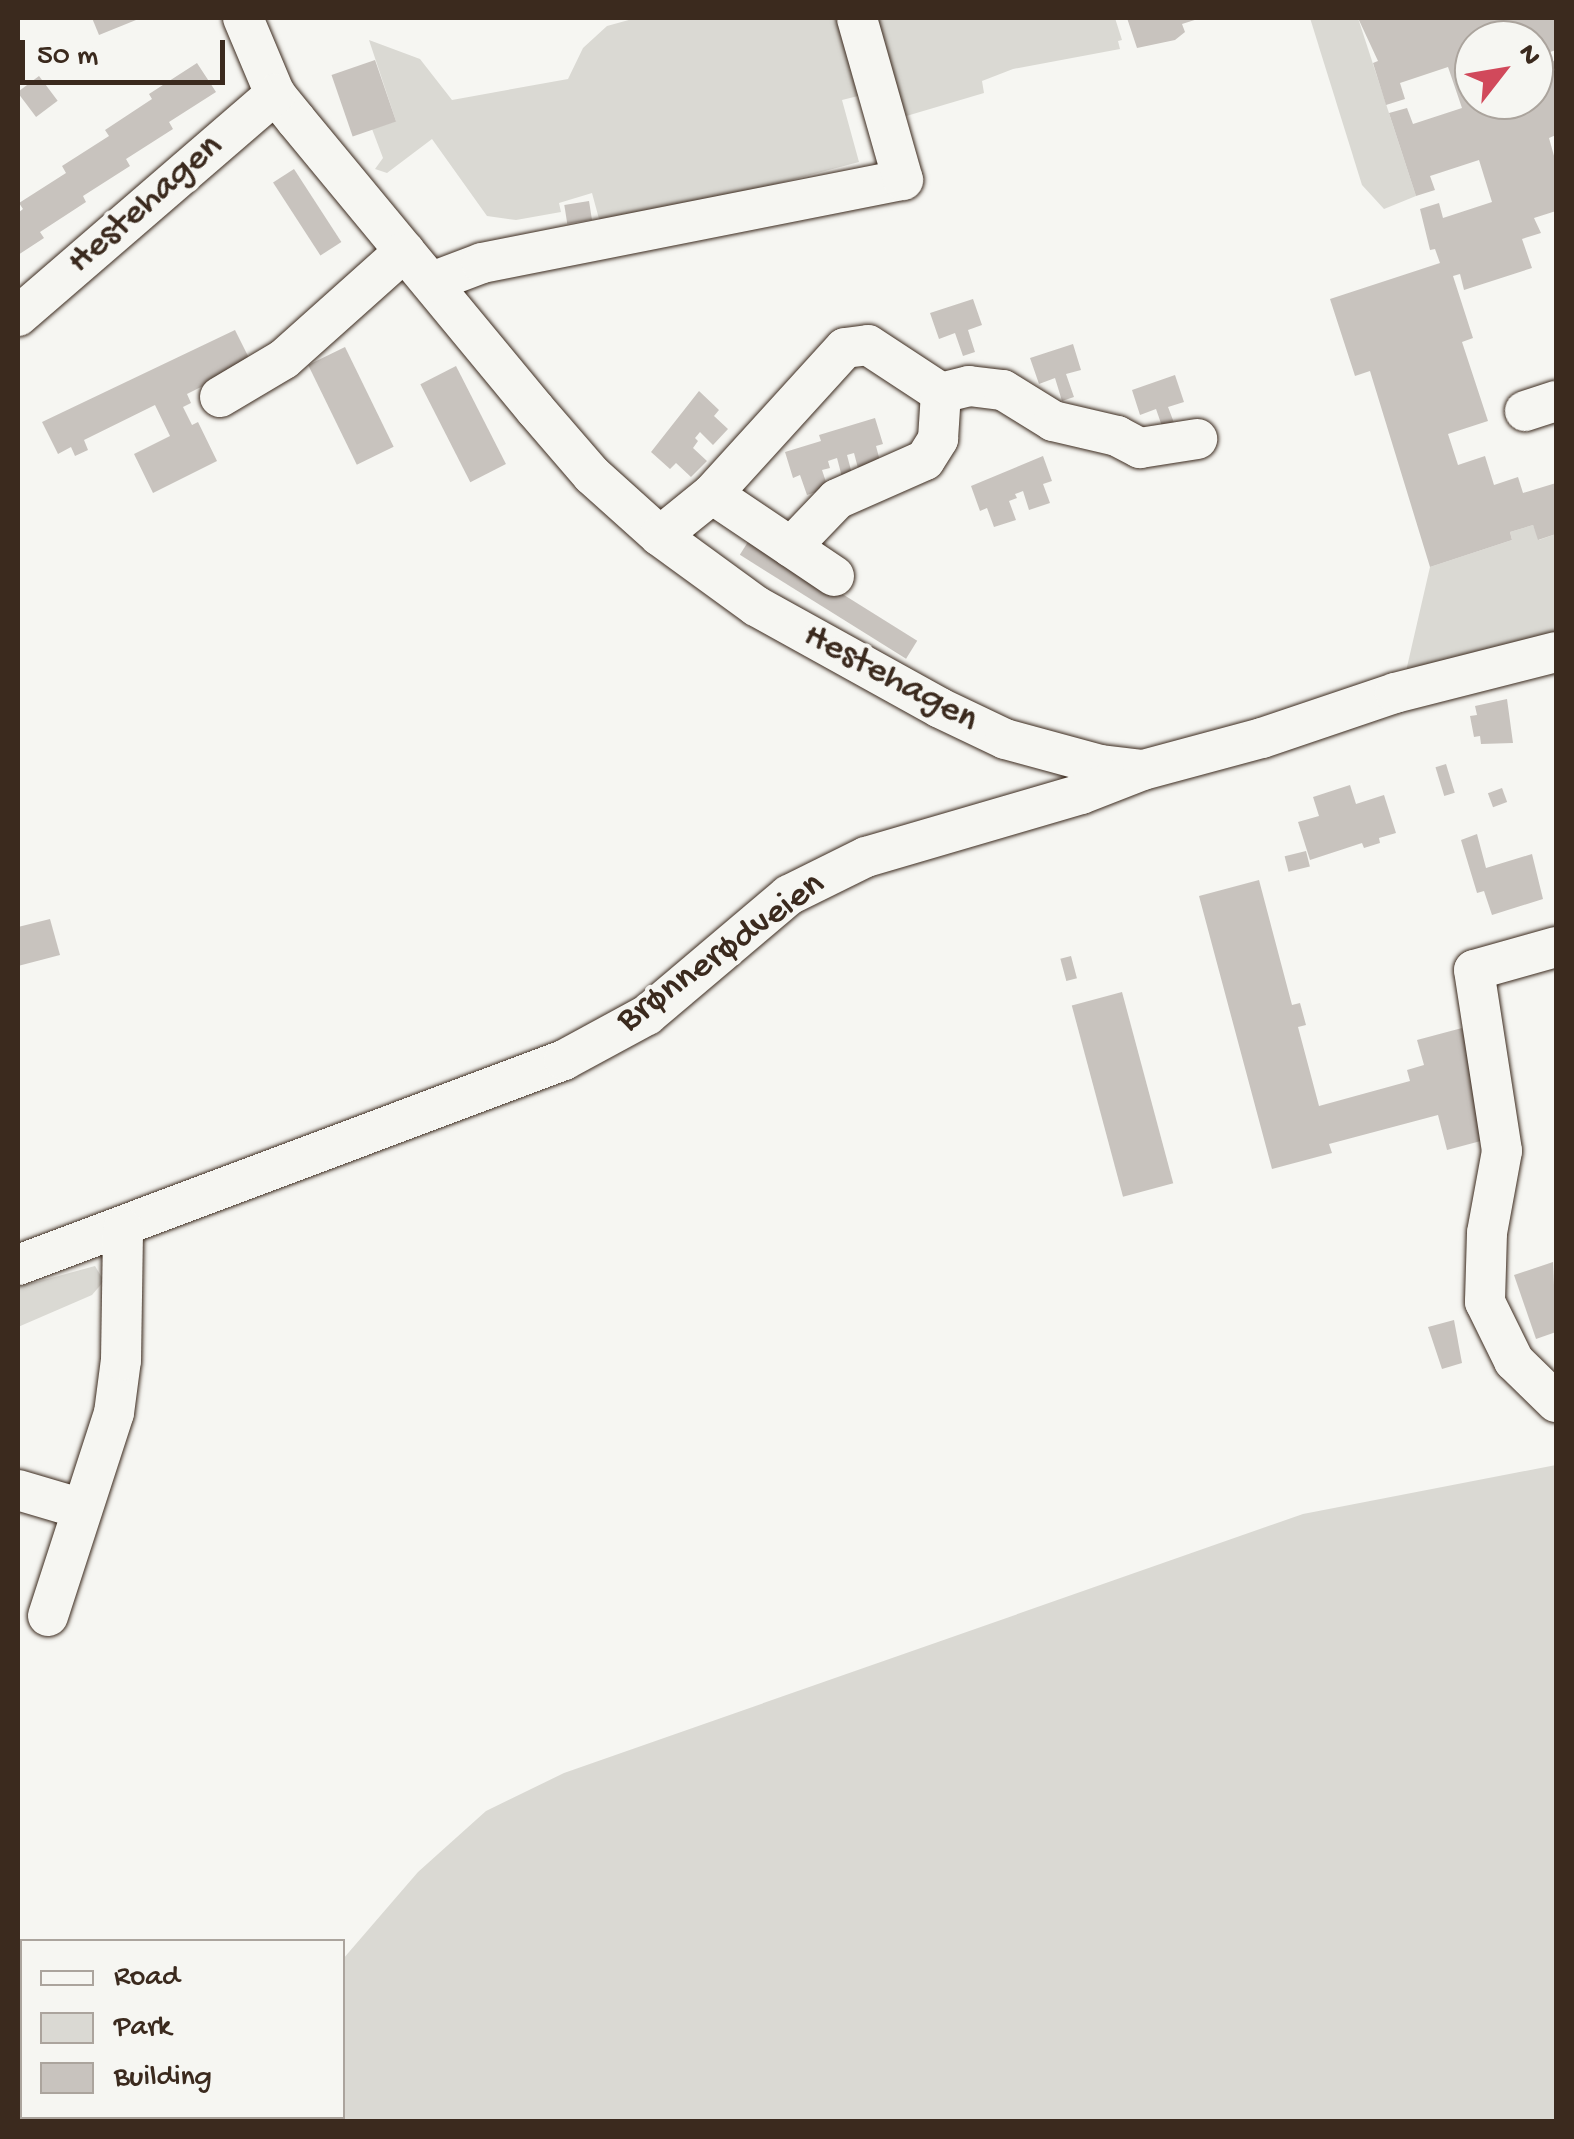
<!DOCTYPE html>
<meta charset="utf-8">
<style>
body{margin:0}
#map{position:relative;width:1574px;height:2139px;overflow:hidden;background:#f6f6f2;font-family:"Gochi Hand",sans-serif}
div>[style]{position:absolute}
.green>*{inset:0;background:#dad9d3}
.building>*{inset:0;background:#c8c3be;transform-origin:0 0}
.roads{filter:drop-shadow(0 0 2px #3b2a1e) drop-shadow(0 0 2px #3b2a1e)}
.minor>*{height:40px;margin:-20px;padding:0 20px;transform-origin:20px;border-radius:20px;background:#f6f6f2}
span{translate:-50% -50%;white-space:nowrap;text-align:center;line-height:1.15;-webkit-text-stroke:8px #f6f6f2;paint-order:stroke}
.street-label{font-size:38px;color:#3b2a1e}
.frame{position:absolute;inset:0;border:20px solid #3b2a1e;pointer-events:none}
.legend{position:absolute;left:20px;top:1939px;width:325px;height:180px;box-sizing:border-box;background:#f6f6f2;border:2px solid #aba49d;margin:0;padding:12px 18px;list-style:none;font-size:30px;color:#3b2a1e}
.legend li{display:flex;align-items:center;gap:20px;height:50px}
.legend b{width:50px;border:2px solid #aba49d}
.north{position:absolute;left:1454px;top:20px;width:100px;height:100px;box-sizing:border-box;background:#f6f6f2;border:2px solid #aba49d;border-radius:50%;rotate:59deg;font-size:28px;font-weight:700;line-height:40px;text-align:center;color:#3b2a1e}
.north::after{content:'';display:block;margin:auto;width:35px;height:45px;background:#d1495b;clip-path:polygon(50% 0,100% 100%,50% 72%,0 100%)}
.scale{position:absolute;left:20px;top:40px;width:205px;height:45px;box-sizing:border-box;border:5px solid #3b2a1e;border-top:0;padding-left:12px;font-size:30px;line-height:35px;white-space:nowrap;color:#3b2a1e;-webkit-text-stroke:8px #f6f6f2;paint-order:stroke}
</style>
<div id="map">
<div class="green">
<i style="clip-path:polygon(636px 18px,846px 18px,870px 93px,842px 100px,859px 162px,602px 230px,592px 193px,559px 203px,561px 212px,516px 220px,487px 216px,432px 139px,387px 173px,375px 169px,383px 158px,372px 129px,396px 121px,369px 40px,420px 59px,452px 100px,568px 79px,583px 48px,607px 26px)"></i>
<i style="clip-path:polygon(860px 18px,1115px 18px,1122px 40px,1118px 41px,1120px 49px,1013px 69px,982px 81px,984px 93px,903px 117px)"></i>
<i style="clip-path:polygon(1310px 18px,1358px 18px,1416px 196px,1384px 209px,1362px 185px)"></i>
<i style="clip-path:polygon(1533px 525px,1539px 540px,1556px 534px,1556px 639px,1404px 680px,1430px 567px,1512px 540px,1510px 532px)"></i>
<i style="clip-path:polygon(95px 1266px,104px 1281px,92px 1295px,18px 1327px,18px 1287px)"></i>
<i style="clip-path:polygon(1556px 1465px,1556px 2121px,187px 2121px,193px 2116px,342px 2116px,343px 1959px,418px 1872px,486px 1811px,564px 1773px,1303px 1514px)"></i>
</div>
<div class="building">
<i style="clip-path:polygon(92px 18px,141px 18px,99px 35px)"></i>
<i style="clip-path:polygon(1127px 18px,1201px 18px,1182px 24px,1185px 32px,1175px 40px,1137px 48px)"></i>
<i style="clip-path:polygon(1358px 18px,1554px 18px,1556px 26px,1556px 50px,1544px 54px,1539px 37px,1474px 40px,1474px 100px,1534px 100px,1534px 86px,1553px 80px,1548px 63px,1556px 60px,1556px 135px,1549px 138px,1556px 163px,1556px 211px,1534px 218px,1541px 233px,1522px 239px,1532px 268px,1464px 290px,1460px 274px,1453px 276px,1473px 338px,1462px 342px,1488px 421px,1448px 434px,1458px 465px,1485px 456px,1494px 485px,1518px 477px,1523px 493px,1556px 483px,1556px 534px,1538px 540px,1533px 525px,1510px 532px,1512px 540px,1430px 567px,1370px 371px,1355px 376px,1330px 299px,1440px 263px,1435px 249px,1430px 250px,1420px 209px,1439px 203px,1443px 218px,1492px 202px,1479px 160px,1430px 176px,1435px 190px,1416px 196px,1389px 113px,1407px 108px,1413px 124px,1462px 108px,1448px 67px,1400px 83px,1405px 99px,1386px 105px,1373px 63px,1378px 61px)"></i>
<i style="left:375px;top:60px;width:65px;height:46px;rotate:71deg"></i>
<i style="clip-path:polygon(197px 63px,216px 92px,169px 122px,173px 129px,126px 159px,130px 166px,83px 196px,86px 202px,40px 232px,44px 238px,18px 255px,18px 213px,23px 209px,19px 203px,66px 173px,62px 166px,109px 136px,105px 130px,152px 99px,149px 94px)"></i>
<i style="left:39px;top:76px;width:31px;height:27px;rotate:53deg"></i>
<i style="left:294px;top:169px;width:87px;height:25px;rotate:57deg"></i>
<i style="left:589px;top:201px;width:19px;height:25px;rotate:81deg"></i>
<i style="clip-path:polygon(973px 299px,982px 325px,968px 330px,975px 352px,963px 356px,955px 333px,939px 339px,930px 313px)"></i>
<i style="clip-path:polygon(235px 330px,251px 362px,187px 394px,191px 403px,183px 407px,192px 425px,198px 422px,217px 461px,153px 493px,134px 454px,170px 436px,155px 405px,84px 440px,88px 450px,75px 456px,71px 447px,58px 454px,42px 422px)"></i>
<i style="clip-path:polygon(1073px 344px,1081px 370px,1066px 374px,1074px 397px,1062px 401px,1055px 378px,1039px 384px,1030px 358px)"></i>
<i style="left:345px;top:347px;width:111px;height:41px;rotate:64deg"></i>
<i style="left:456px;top:366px;width:110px;height:40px;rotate:63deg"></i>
<i style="clip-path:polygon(1175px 375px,1184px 402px,1168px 407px,1176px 428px,1164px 432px,1156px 409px,1140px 415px,1132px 390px)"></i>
<i style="clip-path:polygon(699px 391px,719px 410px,714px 416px,728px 429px,713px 445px,700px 432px,695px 438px,698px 441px,693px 448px,707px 461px,691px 477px,676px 463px,670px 469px,651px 452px)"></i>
<i style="clip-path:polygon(875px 418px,883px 444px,876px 446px,881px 465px,859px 472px,854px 453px,847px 455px,852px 474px,842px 477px,837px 458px,828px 461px,830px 468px,822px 470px,828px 488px,807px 495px,800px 475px,793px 478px,785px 452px,821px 441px,819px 435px)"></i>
<i style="clip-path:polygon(1043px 456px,1052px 481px,1043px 484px,1050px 503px,1029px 510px,1023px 491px,1015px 494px,1017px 498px,1009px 501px,1016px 520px,994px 527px,987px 508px,980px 511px,971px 486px)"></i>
<i style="left:751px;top:537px;width:196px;height:21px;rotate:32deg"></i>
<i style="clip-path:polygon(1507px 699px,1513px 743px,1481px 744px,1480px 736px,1474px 737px,1470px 716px,1477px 715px,1475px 706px)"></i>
<i style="left:1446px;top:764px;width:30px;height:11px;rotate:73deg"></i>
<i style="clip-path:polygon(1350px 785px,1356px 804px,1384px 795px,1396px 833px,1379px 838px,1380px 843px,1364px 848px,1362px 843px,1310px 860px,1298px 822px,1319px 816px,1313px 797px)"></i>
<i style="left:1502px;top:788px;width:15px;height:15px;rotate:70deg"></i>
<i style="clip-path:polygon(1477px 834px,1486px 868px,1532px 854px,1543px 899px,1492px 915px,1484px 891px,1477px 893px,1461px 840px)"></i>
<i style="left:1306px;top:851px;width:16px;height:22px;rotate:76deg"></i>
<i style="clip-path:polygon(1259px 880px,1292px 1005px,1300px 1003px,1306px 1025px,1298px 1027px,1319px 1106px,1410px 1081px,1407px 1070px,1424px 1065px,1417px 1040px,1462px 1028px,1492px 1138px,1447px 1150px,1438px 1115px,1329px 1144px,1332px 1153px,1272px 1169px,1199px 896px)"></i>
<i style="clip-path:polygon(50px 919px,60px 955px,18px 966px,18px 927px)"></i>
<i style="left:1071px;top:956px;width:23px;height:11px;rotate:75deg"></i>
<i style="left:1122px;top:992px;width:198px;height:52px;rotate:75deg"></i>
<i style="clip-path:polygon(1553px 1262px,1556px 1332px,1536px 1339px,1514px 1275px)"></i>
<i style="clip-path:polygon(1454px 1320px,1462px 1363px,1442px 1369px,1428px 1327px)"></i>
</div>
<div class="roads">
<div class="minor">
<i style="left:243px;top:18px;width:82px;rotate:67.2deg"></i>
<i style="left:275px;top:94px;width:33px;rotate:51deg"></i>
<i style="left:296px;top:120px;width:375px;rotate:50.4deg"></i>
<i style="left:535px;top:409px;width:87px;rotate:49.2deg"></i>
<i style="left:592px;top:475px;width:91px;rotate:41.9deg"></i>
<i style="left:660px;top:536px;width:119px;rotate:36.1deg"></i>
<i style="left:756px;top:606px;width:210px;rotate:29deg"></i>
<i style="left:940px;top:708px;width:72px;rotate:25.5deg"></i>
<i style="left:1005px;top:739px;width:99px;rotate:15.2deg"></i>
<i style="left:1101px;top:765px;width:38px;rotate:7deg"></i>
<i style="left:432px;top:282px;width:53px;rotate:-20.8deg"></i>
<i style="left:482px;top:263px;width:429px;rotate:-11.2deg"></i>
<i style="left:903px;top:180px;width:168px;rotate:-105.9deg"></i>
<i style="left:18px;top:316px;width:340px;rotate:-40.8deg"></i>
<i style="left:220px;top:397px;width:74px;rotate:-30.7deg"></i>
<i style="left:284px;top:359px;width:162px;rotate:-41.8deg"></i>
<i style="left:1525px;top:411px;width:33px;rotate:-18deg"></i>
<i style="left:712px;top:494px;width:147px;rotate:33.9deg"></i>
<i style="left:660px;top:536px;width:67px;rotate:-38.9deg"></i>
<i style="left:712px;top:494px;width:197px;rotate:-47.7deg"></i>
<i style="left:845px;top:348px;width:23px;rotate:-7deg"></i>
<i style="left:868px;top:345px;width:87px;rotate:33.3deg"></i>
<i style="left:941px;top:393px;width:29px;rotate:-14deg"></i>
<i style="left:969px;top:386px;width:34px;rotate:7deg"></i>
<i style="left:1003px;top:390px;width:59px;rotate:31.8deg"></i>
<i style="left:1053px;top:421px;width:66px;rotate:13.2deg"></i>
<i style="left:1117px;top:436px;width:26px;rotate:28deg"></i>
<i style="left:1140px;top:448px;width:58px;rotate:-9deg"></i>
<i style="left:791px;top:547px;width:66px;rotate:-46.2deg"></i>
<i style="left:837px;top:499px;width:96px;rotate:-23.9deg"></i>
<i style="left:925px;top:460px;width:25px;rotate:-58deg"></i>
<i style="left:938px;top:439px;width:46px;rotate:-86.3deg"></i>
<i style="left:1556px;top:947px;width:85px;rotate:164.3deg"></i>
<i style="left:1474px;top:970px;width:183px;rotate:81.2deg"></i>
<i style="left:1502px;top:1151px;width:83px;rotate:100.4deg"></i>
<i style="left:1487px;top:1233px;width:69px;rotate:91.7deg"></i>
<i style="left:1485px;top:1302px;width:66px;rotate:63.8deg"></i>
<i style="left:1514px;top:1361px;width:59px;rotate:44.3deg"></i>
<i style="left:18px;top:1265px;width:583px;rotate:-20.58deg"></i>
<i style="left:564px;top:1060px;width:94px;rotate:-28.5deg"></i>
<i style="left:647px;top:1015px;width:186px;rotate:-40.2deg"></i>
<i style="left:789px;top:895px;width:86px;rotate:-26.3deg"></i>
<i style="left:866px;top:857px;width:224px;rotate:-16.3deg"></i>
<i style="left:1081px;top:794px;width:66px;rotate:-21.2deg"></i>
<i style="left:1143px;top:770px;width:123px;rotate:-15.1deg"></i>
<i style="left:1262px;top:738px;width:140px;rotate:-18.7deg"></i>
<i style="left:1395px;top:693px;width:166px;rotate:-14.3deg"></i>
<i style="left:18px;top:1490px;width:67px;rotate:16.5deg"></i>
<i style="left:48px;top:1616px;width:213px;rotate:-72deg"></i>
<i style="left:114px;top:1413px;width:53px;rotate:-82.5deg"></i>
<i style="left:121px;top:1360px;width:131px;rotate:-89.1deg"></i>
</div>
</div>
<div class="street-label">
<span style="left:146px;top:205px;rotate:-41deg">Hestehagen</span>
<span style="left:890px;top:679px;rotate:28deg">Hestehagen</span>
<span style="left:722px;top:954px;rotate:-36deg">Brønnerødveien</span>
</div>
<div class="frame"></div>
<ul class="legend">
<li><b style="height:12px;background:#f6f6f2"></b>Road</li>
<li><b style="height:28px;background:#dad9d3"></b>Park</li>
<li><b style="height:28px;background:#c8c3be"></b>Building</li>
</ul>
<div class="north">N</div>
<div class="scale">50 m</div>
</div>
